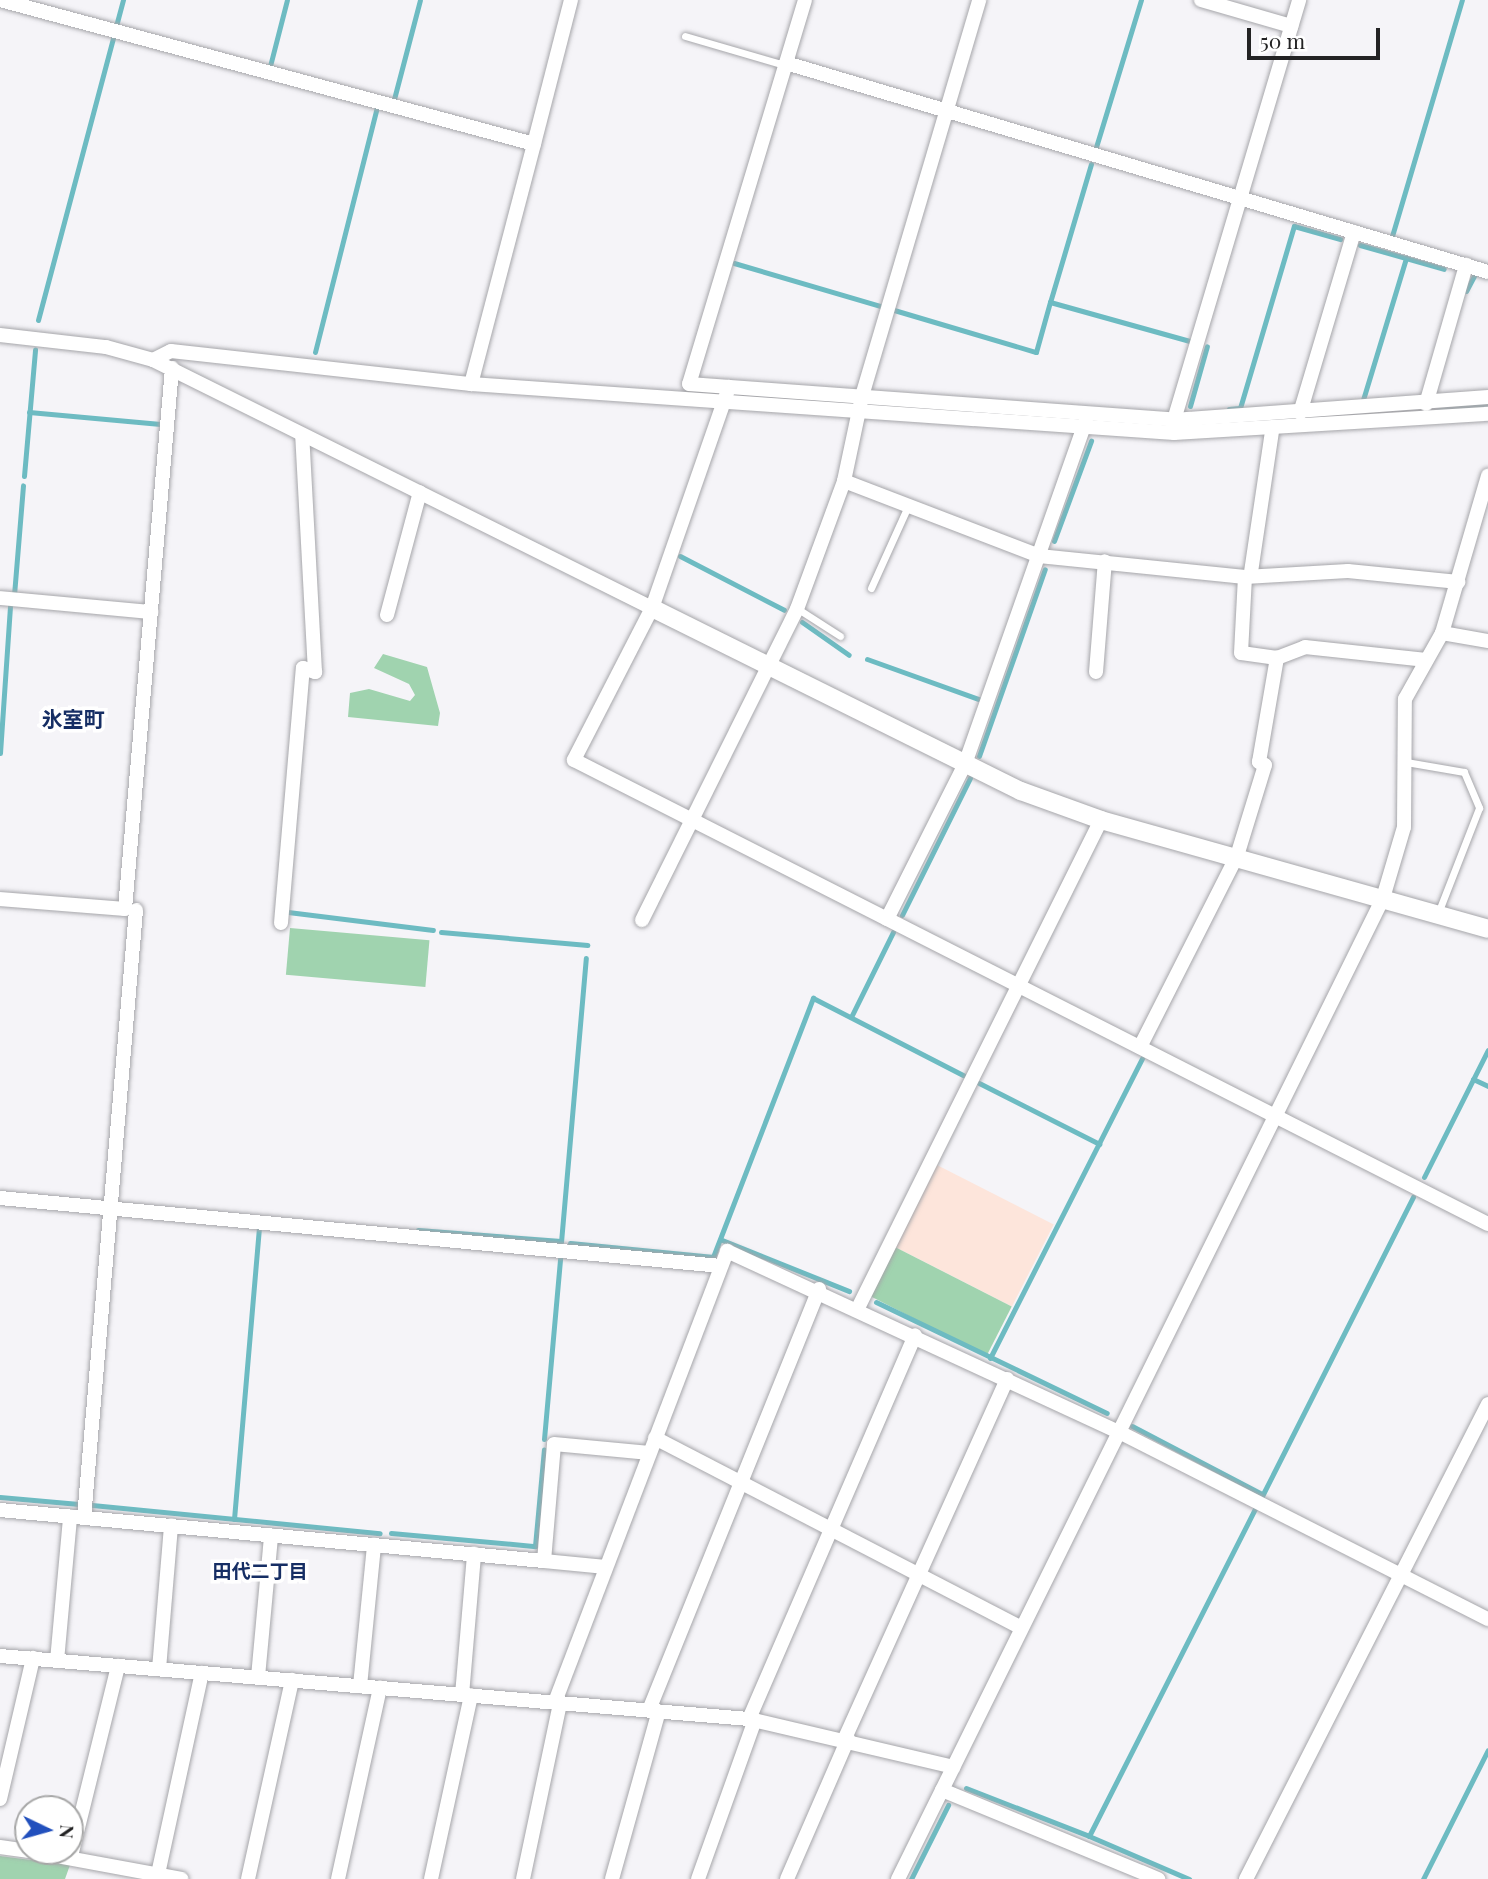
<!DOCTYPE html>
<meta charset="utf-8">
<style>
body{margin:0}
#map{position:relative;width:1488px;height:1879px;overflow:hidden;background:#f5f4f8;font-family:"Playfair Display","Noto Sans JP",serif}
div>[style]{position:absolute}
.education>*{inset:0;background:#fde5db;transform-origin:0 0}
.green>*{inset:0;background:#a0d3af;transform-origin:0 0}
.stream>*{height:5px;margin:-2.5px;padding:0 2.5px;transform-origin:2.5px;border-radius:2.5px;background:#6dbbc2}
.roads{filter:drop-shadow(0 0 2px #a6a6aa) drop-shadow(0 0 2px #a6a6aa)}
.service>*{height:7px;margin:-3.5px;padding:0 3.5px;transform-origin:3.5px;border-radius:3.5px;background:#fff}
.minor>*{height:14px;margin:-7px;padding:0 7px;transform-origin:7px;border-radius:7px;background:#fff}
.tertiary>*{height:18px;margin:-9px;padding:0 9px;transform-origin:9px;border-radius:9px;background:#fff}
span{translate:-50% -50%;white-space:nowrap;text-align:center;line-height:1.15;-webkit-text-stroke:7px #fff;paint-order:stroke}
.neighbourhood-label{font-size:19px;color:#162e64;font-weight:700}
.quarter-label{font-size:21px;color:#162e64;font-weight:700}
.north{position:absolute;left:14px;top:1795px;width:70px;height:70px;box-sizing:border-box;background:#fff;border:2px solid #a7a7a7;border-radius:50%;rotate:95deg;font-size:19px;font-weight:700;line-height:28px;text-align:center;color:#232324}
.north::after{content:'';display:block;margin:auto;width:24px;height:32px;background:#2250bd;clip-path:polygon(50% 0,100% 100%,50% 72%,0 100%)}
.scale{position:absolute;left:1247px;top:28px;width:133px;height:32px;box-sizing:border-box;border:4px solid #232324;border-top:0;padding-left:9px;font-size:21px;line-height:24px;white-space:nowrap;color:#232324;-webkit-text-stroke:5px #fff;paint-order:stroke}
</style>
<div id="map">
<div class="education">
<i style="left:937px;top:1165px;width:131px;height:92px;rotate:27deg"></i>
</div>
<div class="green">
<i style="clip-path:polygon(383px 654px,427px 667px,440px 713px,438px 726px,348px 717px,350px 693px,369px 689px,410px 701px,415px 695px,409px 684px,374px 668px)"></i>
<i style="left:290px;top:928px;width:140px;height:47px;rotate:5deg"></i>
<i style="left:895px;top:1247px;width:131px;height:55px;rotate:27deg"></i>
<i style="clip-path:polygon(0 1856px,70px 1865px,65px 1879px,0 1879px)"></i>
</div>
<div class="stream">
<i style="left:116px;top:26px;width:27px;rotate:-75deg"></i>
<i style="left:270px;top:66px;width:68px;rotate:-75.6deg"></i>
<i style="left:394px;top:99px;width:102px;rotate:-75.3deg"></i>
<i style="left:1096px;top:147px;width:154px;rotate:-73deg"></i>
<i style="left:1091px;top:164px;width:144px;rotate:106.5deg"></i>
<i style="left:1050px;top:302px;width:145px;rotate:15.6deg"></i>
<i style="left:1392px;top:236px;width:246px;rotate:-73.5deg"></i>
<i style="left:1360px;top:245px;width:87px;rotate:15.9deg"></i>
<i style="left:734px;top:263px;width:152px;rotate:16.4deg"></i>
<i style="left:1466px;top:291px;width:17px;rotate:-62deg"></i>
<i style="left:894px;top:310px;width:148px;rotate:16.5deg"></i>
<i style="left:1036px;top:352px;width:52px;rotate:-74.4deg"></i>
<i style="left:38px;top:320px;width:295px;rotate:-75.1deg"></i>
<i style="left:315px;top:352px;width:253px;rotate:-75.8deg"></i>
<i style="left:1362px;top:403px;width:152px;rotate:-73.1deg"></i>
<i style="left:1190px;top:406px;width:62px;rotate:-74.2deg"></i>
<i style="left:1229px;top:409px;width:11px;rotate:-5deg"></i>
<i style="left:1240px;top:408px;width:190px;rotate:-73.5deg"></i>
<i style="left:1294px;top:226px;width:48px;rotate:15.8deg"></i>
<i style="left:1439px;top:410px;width:49px;rotate:-7deg"></i>
<i style="left:29px;top:412px;width:132px;rotate:5.2deg"></i>
<i style="left:24px;top:476px;width:127px;rotate:-85deg"></i>
<i style="left:1054px;top:541px;width:107px;rotate:-69.7deg"></i>
<i style="left:680px;top:556px;width:117px;rotate:27.4deg"></i>
<i style="left:14px;top:595px;width:110px;rotate:-85.3deg"></i>
<i style="left:802px;top:622px;width:57px;rotate:35.1deg"></i>
<i style="left:867px;top:659px;width:118px;rotate:19.8deg"></i>
<i style="left:0;top:753px;width:148px;rotate:-86.1deg"></i>
<i style="left:979px;top:756px;width:198px;rotate:-70.6deg"></i>
<i style="left:288px;top:912px;width:146px;rotate:7.1deg"></i>
<i style="left:902px;top:915px;width:153px;rotate:-63.6deg"></i>
<i style="left:441px;top:932px;width:147px;rotate:5.1deg"></i>
<i style="left:851px;top:1017px;width:95px;rotate:-63.7deg"></i>
<i style="left:1473px;top:1079px;width:17px;rotate:25deg"></i>
<i style="left:979px;top:1083px;width:135px;rotate:26.9deg"></i>
<i style="left:1424px;top:1177px;width:142px;rotate:-63.3deg"></i>
<i style="left:418px;top:1230px;width:143px;rotate:4.4deg"></i>
<i style="left:722px;top:1240px;width:137px;rotate:21.9deg"></i>
<i style="left:561px;top:1242px;width:285px;rotate:-85deg"></i>
<i style="left:570px;top:1243px;width:144px;rotate:5.6deg"></i>
<i style="left:713px;top:1257px;width:278px;rotate:-68.9deg"></i>
<i style="left:813px;top:998px;width:169px;rotate:27.2deg"></i>
<i style="left:876px;top:1302px;width:256px;rotate:25.7deg"></i>
<i style="left:990px;top:1358px;width:336px;rotate:-63.1deg"></i>
<i style="left:1132px;top:1426px;width:147px;rotate:27.6deg"></i>
<i style="left:544px;top:1439px;width:182px;rotate:-84.9deg"></i>
<i style="left:1262px;top:1496px;width:335px;rotate:-63.2deg"></i>
<i style="left:0;top:1497px;width:79px;rotate:5.1deg"></i>
<i style="left:92px;top:1505px;width:289px;rotate:5.6deg"></i>
<i style="left:234px;top:1519px;width:293px;rotate:-85.1deg"></i>
<i style="left:391px;top:1533px;width:145px;rotate:5.2deg"></i>
<i style="left:535px;top:1546px;width:97px;rotate:-84.7deg"></i>
<i style="left:966px;top:1788px;width:132px;rotate:21.3deg"></i>
<i style="left:1089px;top:1836px;width:367px;rotate:-63.1deg"></i>
<i style="left:1089px;top:1836px;width:109px;rotate:23.3deg"></i>
<i style="left:911px;top:1879px;width:83px;rotate:-63.4deg"></i>
<i style="left:1423px;top:1879px;width:144px;rotate:-63.3deg"></i>
</div>
<div class="roads">
<div class="service">
<i style="left:685px;top:36px;width:104px;rotate:16.2deg"></i>
<i style="left:871px;top:588px;width:90px;rotate:-65.7deg"></i>
<i style="left:798px;top:609px;width:50px;rotate:32.7deg"></i>
<i style="left:1406px;top:762px;width:59px;rotate:9.8deg"></i>
<i style="left:1464px;top:772px;width:39px;rotate:67deg"></i>
<i style="left:1479px;top:808px;width:113px;rotate:111.3deg"></i>
</div>
<div class="minor">
<i style="left:0;top:0;width:553px;rotate:15.09deg"></i>
<i style="left:534px;top:144px;width:248px;rotate:104.7deg"></i>
<i style="left:805px;top:0;width:401px;rotate:106.8deg"></i>
<i style="left:689px;top:384px;width:486px;rotate:4.2deg"></i>
<i style="left:1174px;top:420px;width:315px;rotate:-4.2deg"></i>
<i style="left:1201px;top:0;width:94px;rotate:16.1deg"></i>
<i style="left:786px;top:63px;width:732px;rotate:16.58deg"></i>
<i style="left:534px;top:144px;width:149px;rotate:-75.6deg"></i>
<i style="left:0;top:335px;width:107px;rotate:6.5deg"></i>
<i style="left:106px;top:347px;width:49px;rotate:15.5deg"></i>
<i style="left:153px;top:360px;width:557px;rotate:26.43deg"></i>
<i style="left:153px;top:360px;width:20px;rotate:-27deg"></i>
<i style="left:171px;top:351px;width:302px;rotate:6.3deg"></i>
<i style="left:471px;top:384px;width:705px;rotate:3.99deg"></i>
<i style="left:1174px;top:433px;width:315px;rotate:-3.5deg"></i>
<i style="left:729px;top:387px;width:234px;rotate:109.2deg"></i>
<i style="left:652px;top:608px;width:171px;rotate:117.2deg"></i>
<i style="left:574px;top:760px;width:1025px;rotate:26.92deg"></i>
<i style="left:1426px;top:404px;width:145px;rotate:-73.9deg"></i>
<i style="left:1300px;top:413px;width:189px;rotate:-73.4deg"></i>
<i style="left:1174px;top:420px;width:438px;rotate:-73.4deg"></i>
<i style="left:844px;top:481px;width:209px;rotate:21deg"></i>
<i style="left:1039px;top:556px;width:207px;rotate:5.8deg"></i>
<i style="left:1245px;top:577px;width:103px;rotate:-3.3deg"></i>
<i style="left:1348px;top:571px;width:111px;rotate:5.7deg"></i>
<i style="left:1251px;top:572px;width:143px;rotate:-81.5deg"></i>
<i style="left:0;top:598px;width:152px;rotate:5.3deg"></i>
<i style="left:387px;top:615px;width:127px;rotate:-75deg"></i>
<i style="left:1442px;top:633px;width:47px;rotate:9.9deg"></i>
<i style="left:1277px;top:658px;width:30px;rotate:-21deg"></i>
<i style="left:1305px;top:647px;width:122px;rotate:6.1deg"></i>
<i style="left:1096px;top:672px;width:111px;rotate:-85.4deg"></i>
<i style="left:0;top:899px;width:125px;rotate:4.6deg"></i>
<i style="left:125px;top:909px;width:543px;rotate:-85.03deg"></i>
<i style="left:887px;top:919px;width:174px;rotate:-63.3deg"></i>
<i style="left:965px;top:764px;width:364px;rotate:-70.6deg"></i>
<i style="left:642px;top:920px;width:347px;rotate:-63.5deg"></i>
<i style="left:797px;top:609px;width:136px;rotate:-69.8deg"></i>
<i style="left:844px;top:481px;width:87px;rotate:-78deg"></i>
<i style="left:862px;top:396px;width:413px;rotate:-73.5deg"></i>
<i style="left:281px;top:923px;width:256px;rotate:-85.1deg"></i>
<i style="left:303px;top:668px;width:13px;rotate:18deg"></i>
<i style="left:315px;top:672px;width:237px;rotate:-93.1deg"></i>
<i style="left:1140px;top:1047px;width:214px;rotate:-63.1deg"></i>
<i style="left:1237px;top:856px;width:95px;rotate:-72.9deg"></i>
<i style="left:1265px;top:765px;width:7px;rotate:-153deg"></i>
<i style="left:1259px;top:762px;width:106px;rotate:-80.2deg"></i>
<i style="left:1277px;top:658px;width:36px;rotate:-172deg"></i>
<i style="left:1241px;top:653px;width:76px;rotate:-87deg"></i>
<i style="left:0;top:1198px;width:724px;rotate:5.39deg"></i>
<i style="left:858px;top:1308px;width:545px;rotate:-63.53deg"></i>
<i style="left:655px;top:1438px;width:412px;rotate:27.4deg"></i>
<i style="left:0;top:1510px;width:546px;rotate:5.36deg"></i>
<i style="left:544px;top:1561px;width:117px;rotate:-85.1deg"></i>
<i style="left:554px;top:1444px;width:96px;rotate:5.4deg"></i>
<i style="left:84px;top:1518px;width:610px;rotate:-85.11deg"></i>
<i style="left:544px;top:1561px;width:62px;rotate:5.5deg"></i>
<i style="left:0;top:1656px;width:752px;rotate:4.81deg"></i>
<i style="left:749px;top:1719px;width:210px;rotate:13.2deg"></i>
<i style="left:57px;top:1661px;width:145px;rotate:-84.8deg"></i>
<i style="left:159px;top:1669px;width:144px;rotate:-85.2deg"></i>
<i style="left:258px;top:1677px;width:142px;rotate:-84.7deg"></i>
<i style="left:360px;top:1686px;width:142px;rotate:-84.3deg"></i>
<i style="left:462px;top:1695px;width:142px;rotate:-85.1deg"></i>
<i style="left:555px;top:1702px;width:483px;rotate:-69.1deg"></i>
<i style="left:727px;top:1251px;width:430px;rotate:24.8deg"></i>
<i style="left:1117px;top:1431px;width:416px;rotate:26.9deg"></i>
<i style="left:649px;top:1710px;width:454px;rotate:-68deg"></i>
<i style="left:749px;top:1719px;width:418px;rotate:-66.6deg"></i>
<i style="left:845px;top:1738px;width:394px;rotate:-65.7deg"></i>
<i style="left:942px;top:1790px;width:234px;rotate:22.4deg"></i>
<i style="left:0;top:1799px;width:145px;rotate:-76.8deg"></i>
<i style="left:0;top:1847px;width:28px;rotate:8deg"></i>
<i style="left:29px;top:1851px;width:155px;rotate:10.4deg"></i>
<i style="left:71px;top:1856px;width:196px;rotate:-76.1deg"></i>
<i style="left:158px;top:1874px;width:206px;rotate:-77.7deg"></i>
<i style="left:248px;top:1879px;width:204px;rotate:-77.5deg"></i>
<i style="left:338px;top:1879px;width:196px;rotate:-77.6deg"></i>
<i style="left:431px;top:1879px;width:188px;rotate:-77.7deg"></i>
<i style="left:523px;top:1879px;width:180px;rotate:-78.1deg"></i>
<i style="left:612px;top:1879px;width:174px;rotate:-74.4deg"></i>
<i style="left:698px;top:1879px;width:169px;rotate:-70.3deg"></i>
<i style="left:787px;top:1879px;width:153px;rotate:-66.5deg"></i>
<i style="left:898px;top:1879px;width:1094px;rotate:-63.69deg"></i>
<i style="left:1383px;top:898px;width:74px;rotate:-73.5deg"></i>
<i style="left:1404px;top:827px;width:128px;rotate:-89.6deg"></i>
<i style="left:1405px;top:699px;width:76px;rotate:-60.7deg"></i>
<i style="left:1442px;top:633px;width:164px;rotate:-73.7deg"></i>
<i style="left:1246px;top:1879px;width:533px;rotate:-63deg"></i>
</div>
<div class="tertiary">
<i style="left:652px;top:608px;width:412px;rotate:26.4deg"></i>
<i style="left:1021px;top:791px;width:85px;rotate:19.9deg"></i>
<i style="left:1101px;top:820px;width:402px;rotate:15.7deg"></i>
</div>
</div>
<div class="neighbourhood-label">
<span style="left:260px;top:1571px">田代二丁目</span>
</div>
<div class="quarter-label">
<span style="left:73px;top:718px">氷室町</span>
</div>
<div class="north">N</div>
<div class="scale">50 m</div>
</div>
